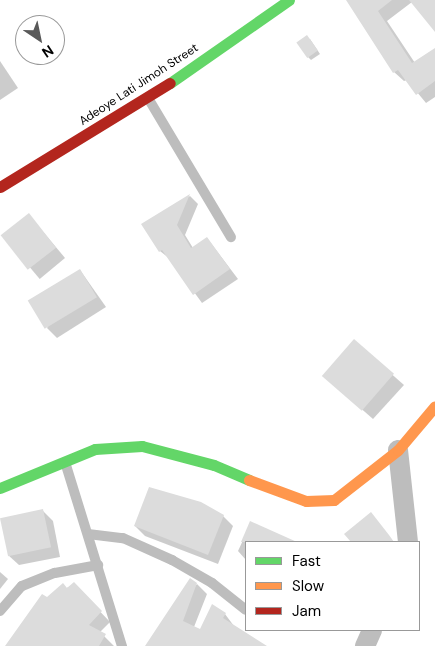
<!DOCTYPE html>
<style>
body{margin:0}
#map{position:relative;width:435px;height:646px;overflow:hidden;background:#fff;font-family:"DM Sans",sans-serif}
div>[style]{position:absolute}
.shadow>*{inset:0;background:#0003;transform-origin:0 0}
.building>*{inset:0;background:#dcdcdc;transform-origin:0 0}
.lane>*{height:10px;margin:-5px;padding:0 5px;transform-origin:5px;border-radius:5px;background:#bdbdbd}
.street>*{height:20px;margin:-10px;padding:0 10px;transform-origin:10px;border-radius:10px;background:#bdbdbd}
.fast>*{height:11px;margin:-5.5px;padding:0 5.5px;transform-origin:5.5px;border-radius:5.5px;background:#63d668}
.slow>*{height:11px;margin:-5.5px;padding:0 5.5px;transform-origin:5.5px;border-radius:5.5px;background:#ff974d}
.jam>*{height:11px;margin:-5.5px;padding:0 5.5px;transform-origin:5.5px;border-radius:5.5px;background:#b3261e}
span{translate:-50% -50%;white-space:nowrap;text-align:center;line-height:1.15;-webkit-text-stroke:4px #fff;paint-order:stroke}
.street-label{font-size:12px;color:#000}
.legend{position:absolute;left:245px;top:541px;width:175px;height:90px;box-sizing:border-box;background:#fff;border:1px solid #999;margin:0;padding:6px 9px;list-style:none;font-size:15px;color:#000}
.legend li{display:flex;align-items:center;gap:10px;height:25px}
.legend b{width:25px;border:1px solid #999}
.north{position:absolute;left:15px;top:15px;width:50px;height:50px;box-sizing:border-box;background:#fff;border:1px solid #999;border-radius:50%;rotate:146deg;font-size:14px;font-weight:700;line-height:20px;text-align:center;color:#000}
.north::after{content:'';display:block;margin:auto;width:18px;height:22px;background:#595959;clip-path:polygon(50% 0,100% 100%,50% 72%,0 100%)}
</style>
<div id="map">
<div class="shadow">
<i style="clip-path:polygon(348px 0,435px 0,435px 30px,412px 2px,387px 21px,415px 63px,435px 61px,435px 97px,426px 103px,407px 80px,404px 81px,394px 72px)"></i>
<i style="clip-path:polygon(310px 39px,320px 54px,311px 60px,308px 57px)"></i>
<i style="clip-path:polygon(0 61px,18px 88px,0 100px)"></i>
<i style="clip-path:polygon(190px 196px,198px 204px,185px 235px,193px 248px,207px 238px,238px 279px,202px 303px,170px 259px,160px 251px,143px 224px)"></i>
<i style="left:29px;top:215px;width:56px;height:33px;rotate:50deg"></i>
<i style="clip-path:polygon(80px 270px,106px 307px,57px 338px,47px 328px)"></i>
<i style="clip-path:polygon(354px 341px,404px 385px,373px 419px,334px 385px)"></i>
<i style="clip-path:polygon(43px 511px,53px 521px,60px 557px,19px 565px,8px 555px)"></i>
<i style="clip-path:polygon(223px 516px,233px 526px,218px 564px,145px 536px,135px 526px)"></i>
<i style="clip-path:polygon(251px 523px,294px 542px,246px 542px,246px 560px,238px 551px)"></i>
<i style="clip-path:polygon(0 572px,8px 579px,0 589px)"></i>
<i style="clip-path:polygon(74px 584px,110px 622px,100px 632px,114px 646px,6px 646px,47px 599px)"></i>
<i style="clip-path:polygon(197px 584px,207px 594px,194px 627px,201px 630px,225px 614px,234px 626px,261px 646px,147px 646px)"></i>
</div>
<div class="building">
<i style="clip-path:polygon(346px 0,392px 0,378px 11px,412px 63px,435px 48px,435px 81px,416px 95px,398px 70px,393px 73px)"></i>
<i style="clip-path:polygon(409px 0,435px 0,435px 32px)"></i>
<i style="left:307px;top:35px;width:19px;height:13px;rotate:55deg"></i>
<i style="clip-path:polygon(190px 194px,177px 225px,191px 248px,207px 237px,230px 269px,193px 295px,162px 250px,159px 252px,141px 224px)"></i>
<i style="left:29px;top:213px;width:44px;height:36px;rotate:52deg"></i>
<i style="left:80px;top:269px;width:33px;height:61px;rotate:59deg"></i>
<i style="left:354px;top:339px;width:53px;height:49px;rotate:41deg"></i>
<i style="clip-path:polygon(149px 487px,201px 502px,224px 515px,208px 555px,134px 526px)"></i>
<i style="left:43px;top:509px;width:39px;height:44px;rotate:78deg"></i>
<i style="clip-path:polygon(371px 512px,389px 535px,394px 542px,351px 542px,344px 534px)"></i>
<i style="clip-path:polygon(250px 521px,297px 542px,241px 542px)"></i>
<i style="clip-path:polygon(190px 578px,197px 583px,183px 621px,200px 629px,212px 604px,226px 613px,223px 618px,267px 646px,145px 646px)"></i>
<i style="clip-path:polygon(74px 582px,102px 611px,89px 625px,106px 634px,99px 646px,5px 646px,42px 594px,47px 597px,63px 583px,67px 588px)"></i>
</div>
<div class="lane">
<i style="left:148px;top:98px;width:162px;rotate:59.2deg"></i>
<i style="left:65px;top:462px;width:193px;rotate:72.8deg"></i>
<i style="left:88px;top:534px;width:35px;rotate:7deg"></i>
<i style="left:123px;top:538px;width:54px;rotate:24.2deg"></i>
<i style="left:172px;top:560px;width:46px;rotate:29.9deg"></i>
<i style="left:212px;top:583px;width:43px;rotate:38.5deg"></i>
<i style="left:0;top:611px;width:33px;rotate:-49deg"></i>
<i style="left:22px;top:586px;width:35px;rotate:-22deg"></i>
<i style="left:55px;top:573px;width:44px;rotate:-10.5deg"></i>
</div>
<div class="street">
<i style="left:398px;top:450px;width:93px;rotate:83.8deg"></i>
<i style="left:365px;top:646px;width:17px;rotate:-66deg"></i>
</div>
<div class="fast">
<i style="left:170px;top:83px;width:145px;rotate:-34.9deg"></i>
<i style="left:0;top:488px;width:103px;rotate:-22.3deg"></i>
<i style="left:95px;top:449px;width:47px;rotate:-3.7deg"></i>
<i style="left:142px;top:446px;width:74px;rotate:14.8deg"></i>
<i style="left:214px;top:465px;width:38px;rotate:23deg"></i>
</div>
<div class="slow">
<i style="left:249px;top:480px;width:61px;rotate:20.2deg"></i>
<i style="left:306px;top:501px;width:28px;rotate:-2deg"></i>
<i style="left:334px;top:500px;width:81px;rotate:-38deg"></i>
<i style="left:398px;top:450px;width:57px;rotate:-49.9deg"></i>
</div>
<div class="jam">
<i style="left:0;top:187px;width:199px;rotate:-31.5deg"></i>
</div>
<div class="street-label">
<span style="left:139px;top:85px;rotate:-33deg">Adeoye Lati Jimoh Street</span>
</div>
<ul class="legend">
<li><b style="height:6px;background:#63d668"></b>Fast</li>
<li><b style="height:6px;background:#ff974d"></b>Slow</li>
<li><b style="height:6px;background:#b3261e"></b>Jam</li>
</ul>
<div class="north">N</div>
</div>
